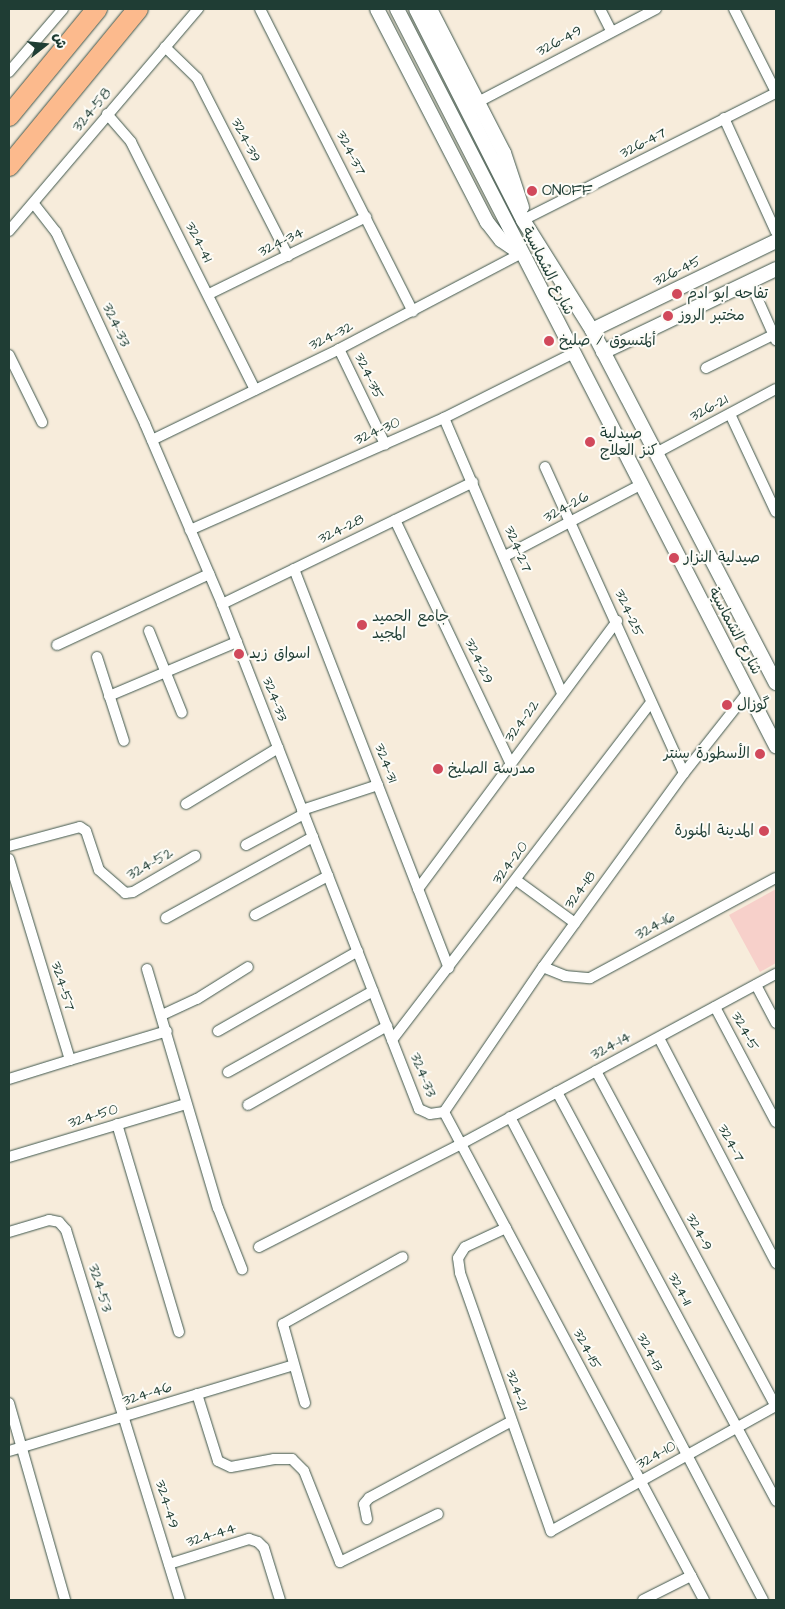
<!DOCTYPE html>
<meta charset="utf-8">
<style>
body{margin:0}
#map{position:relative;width:785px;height:1609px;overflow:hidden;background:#f7ecdb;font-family:"Architects Daughter","Playpen Sans Arabic",sans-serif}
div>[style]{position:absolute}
.built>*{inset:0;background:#f7d0ca}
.roads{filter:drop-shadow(0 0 1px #3f574d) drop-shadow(0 0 1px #3f574d)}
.minor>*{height:10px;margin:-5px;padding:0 5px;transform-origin:5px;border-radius:5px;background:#fff}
.tertiary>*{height:14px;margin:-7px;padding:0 7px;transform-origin:7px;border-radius:7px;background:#fff}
.motorway>*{height:20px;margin:-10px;padding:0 10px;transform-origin:10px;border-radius:10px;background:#fcba8d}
.dots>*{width:14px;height:14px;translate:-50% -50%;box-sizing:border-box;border:2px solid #fdfcf7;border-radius:50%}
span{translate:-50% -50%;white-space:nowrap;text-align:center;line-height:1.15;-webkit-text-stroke:4px #fdfcf7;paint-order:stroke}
.street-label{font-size:15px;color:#1f3d34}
.poi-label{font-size:15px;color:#1f3d34}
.left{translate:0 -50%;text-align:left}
.right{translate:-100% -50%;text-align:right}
.frame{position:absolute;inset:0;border:10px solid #1f3d34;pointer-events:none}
.north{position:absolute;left:20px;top:20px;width:50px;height:50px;-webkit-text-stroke:4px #fdfcf7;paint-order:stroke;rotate:74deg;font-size:14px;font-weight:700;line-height:20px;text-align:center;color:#1f3d34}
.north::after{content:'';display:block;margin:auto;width:18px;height:22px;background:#1f3d34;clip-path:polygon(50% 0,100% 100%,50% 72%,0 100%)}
</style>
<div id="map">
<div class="built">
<i style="clip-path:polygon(776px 889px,776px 963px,760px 972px,729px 915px)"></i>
</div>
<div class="roads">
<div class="minor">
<i style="left:260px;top:9px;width:339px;rotate:63.2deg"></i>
<i style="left:600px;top:9px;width:25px;rotate:63deg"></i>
<i style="left:734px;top:9px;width:93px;rotate:63.2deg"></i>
<i style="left:165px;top:47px;width:45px;rotate:44.1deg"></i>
<i style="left:197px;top:78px;width:200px;rotate:62.9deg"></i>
<i style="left:9px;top:72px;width:83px;rotate:-49.4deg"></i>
<i style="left:478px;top:102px;width:201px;rotate:-27.6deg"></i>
<i style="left:107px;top:114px;width:37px;rotate:49deg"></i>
<i style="left:131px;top:142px;width:277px;rotate:63.4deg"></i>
<i style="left:724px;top:118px;width:125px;rotate:65.5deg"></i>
<i style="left:34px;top:204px;width:36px;rotate:52deg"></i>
<i style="left:56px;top:232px;width:212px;rotate:65.1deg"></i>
<i style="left:145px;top:424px;width:196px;rotate:66.8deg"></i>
<i style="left:222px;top:604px;width:542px;rotate:68.69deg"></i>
<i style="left:419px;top:1109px;width:12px;rotate:24deg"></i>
<i style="left:430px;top:1114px;width:14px;rotate:-8deg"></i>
<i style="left:523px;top:220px;width:283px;rotate:-26.7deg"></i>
<i style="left:9px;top:231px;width:292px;rotate:-49.6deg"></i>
<i style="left:750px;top:282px;width:64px;rotate:65.9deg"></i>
<i style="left:209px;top:294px;width:175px;rotate:-26.1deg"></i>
<i style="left:339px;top:349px;width:106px;rotate:64.2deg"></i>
<i style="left:9px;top:355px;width:75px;rotate:63.8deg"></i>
<i style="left:706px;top:368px;width:75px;rotate:-26.2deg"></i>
<i style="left:730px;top:414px;width:108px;rotate:64.9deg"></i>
<i style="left:444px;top:418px;width:299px;rotate:66.8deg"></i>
<i style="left:152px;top:440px;width:208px;rotate:-25.9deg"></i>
<i style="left:339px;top:349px;width:204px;rotate:-27.7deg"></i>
<i style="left:656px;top:453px;width:136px;rotate:-28.1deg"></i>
<i style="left:545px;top:467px;width:336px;rotate:65.6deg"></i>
<i style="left:395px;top:520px;width:268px;rotate:64.6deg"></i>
<i style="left:190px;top:530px;width:278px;rotate:-23.8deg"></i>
<i style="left:444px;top:418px;width:143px;rotate:-26.6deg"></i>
<i style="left:505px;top:556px;width:153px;rotate:-27.7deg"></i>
<i style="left:294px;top:569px;width:428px;rotate:68.8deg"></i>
<i style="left:222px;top:604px;width:279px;rotate:-25.9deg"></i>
<i style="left:149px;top:631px;width:88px;rotate:68.1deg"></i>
<i style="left:57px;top:645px;width:168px;rotate:-25deg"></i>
<i style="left:97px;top:657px;width:88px;rotate:72.2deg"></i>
<i style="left:109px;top:696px;width:139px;rotate:-22.9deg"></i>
<i style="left:186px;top:804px;width:108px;rotate:-31.3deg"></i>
<i style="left:302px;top:810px;width:80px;rotate:-18.2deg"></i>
<i style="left:246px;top:845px;width:66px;rotate:-28.1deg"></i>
<i style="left:9px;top:846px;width:73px;rotate:-15deg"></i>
<i style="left:80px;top:827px;width:7px;rotate:34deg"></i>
<i style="left:86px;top:831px;width:41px;rotate:71.6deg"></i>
<i style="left:99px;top:870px;width:35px;rotate:41deg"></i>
<i style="left:125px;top:893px;width:8px;rotate:-7deg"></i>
<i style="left:133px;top:892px;width:72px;rotate:-30.1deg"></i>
<i style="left:9px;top:859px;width:210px;rotate:73.1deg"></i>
<i style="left:70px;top:1060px;width:64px;rotate:162.7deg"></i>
<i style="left:516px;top:880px;width:73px;rotate:36.1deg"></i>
<i style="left:418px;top:889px;width:334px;rotate:-53.4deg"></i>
<i style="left:255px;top:915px;width:83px;rotate:-28.1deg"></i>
<i style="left:166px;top:918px;width:168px;rotate:-28.9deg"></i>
<i style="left:543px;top:967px;width:24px;rotate:22deg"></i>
<i style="left:565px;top:976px;width:25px;rotate:5deg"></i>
<i style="left:590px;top:978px;width:211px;rotate:-28.3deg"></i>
<i style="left:147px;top:969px;width:249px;rotate:73.5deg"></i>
<i style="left:218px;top:1208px;width:66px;rotate:68.5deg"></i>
<i style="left:756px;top:985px;width:43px;rotate:62.2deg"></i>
<i style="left:715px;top:1007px;width:130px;rotate:62.1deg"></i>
<i style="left:162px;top:1015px;width:38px;rotate:-25deg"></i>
<i style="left:197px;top:999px;width:60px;rotate:-32.1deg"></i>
<i style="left:218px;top:1031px;width:161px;rotate:-29.7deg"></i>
<i style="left:659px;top:1038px;width:254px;rotate:62.5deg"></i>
<i style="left:392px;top:1040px;width:425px;rotate:-52.5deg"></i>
<i style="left:70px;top:1060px;width:101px;rotate:-16.6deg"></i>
<i style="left:596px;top:1071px;width:381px;rotate:61.8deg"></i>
<i style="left:228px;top:1072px;width:166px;rotate:-29.2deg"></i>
<i style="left:557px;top:1092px;width:464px;rotate:61.8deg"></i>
<i style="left:248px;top:1105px;width:160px;rotate:-29.6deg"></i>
<i style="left:444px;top:1112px;width:553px;rotate:61.95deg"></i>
<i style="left:444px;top:1112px;width:176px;rotate:-55.7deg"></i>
<i style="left:543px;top:967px;width:240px;rotate:-54deg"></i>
<i style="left:684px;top:773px;width:103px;rotate:-51.7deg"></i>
<i style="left:510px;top:1117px;width:545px;rotate:62.35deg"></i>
<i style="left:117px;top:1124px;width:217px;rotate:73.4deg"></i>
<i style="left:9px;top:1157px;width:185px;rotate:-16.7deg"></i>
<i style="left:506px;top:1228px;width:45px;rotate:155.1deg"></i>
<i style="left:465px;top:1247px;width:13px;rotate:122deg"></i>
<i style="left:458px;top:1258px;width:15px;rotate:82deg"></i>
<i style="left:460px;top:1273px;width:274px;rotate:70.6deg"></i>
<i style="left:551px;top:1531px;width:257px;rotate:-29.1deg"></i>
<i style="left:9px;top:1232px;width:42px;rotate:-16.7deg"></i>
<i style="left:49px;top:1220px;width:10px;rotate:11deg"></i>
<i style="left:59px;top:1222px;width:11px;rotate:49deg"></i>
<i style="left:66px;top:1230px;width:387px;rotate:72.9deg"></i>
<i style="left:259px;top:1247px;width:227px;rotate:-27deg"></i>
<i style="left:461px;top:1144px;width:358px;rotate:-28.4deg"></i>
<i style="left:197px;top:1394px;width:70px;rotate:72.6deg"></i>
<i style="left:218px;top:1461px;width:14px;rotate:25deg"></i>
<i style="left:231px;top:1467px;width:44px;rotate:-10.5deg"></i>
<i style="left:274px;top:1459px;width:18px"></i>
<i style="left:292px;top:1459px;width:17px;rotate:45deg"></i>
<i style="left:304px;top:1471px;width:98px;rotate:68.4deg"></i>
<i style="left:340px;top:1562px;width:109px;rotate:-26.1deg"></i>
<i style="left:9px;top:1403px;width:205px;rotate:74.1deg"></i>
<i style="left:305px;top:1403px;width:82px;rotate:-105.6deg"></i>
<i style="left:283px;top:1324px;width:137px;rotate:-29.2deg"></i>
<i style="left:9px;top:1451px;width:297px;rotate:-16.8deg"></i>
<i style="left:367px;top:1519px;width:15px;rotate:-101deg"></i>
<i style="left:364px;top:1504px;width:8px;rotate:-50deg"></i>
<i style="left:369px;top:1498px;width:162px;rotate:-28.3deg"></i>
<i style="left:169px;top:1564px;width:84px;rotate:-17.4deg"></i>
<i style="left:249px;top:1539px;width:9px;rotate:18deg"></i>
<i style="left:258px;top:1542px;width:8px;rotate:45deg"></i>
<i style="left:264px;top:1548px;width:54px;rotate:72.9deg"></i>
<i style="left:643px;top:1600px;width:54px;rotate:-26.6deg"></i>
</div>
<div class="tertiary">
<i style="left:377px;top:9px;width:240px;rotate:62.7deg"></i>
<i style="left:487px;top:222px;width:23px;rotate:52deg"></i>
<i style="left:501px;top:240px;width:22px;rotate:34deg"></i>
<i style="left:397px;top:9px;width:829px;rotate:62.79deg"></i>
<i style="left:416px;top:9px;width:237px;rotate:63.1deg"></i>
<i style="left:523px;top:220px;width:130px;rotate:57.9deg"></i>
<i style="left:592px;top:330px;width:398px;rotate:62.5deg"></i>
<i style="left:430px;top:9px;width:162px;rotate:62.8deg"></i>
<i style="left:504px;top:153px;width:57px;rotate:71.6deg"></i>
<i style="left:592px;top:330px;width:204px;rotate:-25.8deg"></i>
<i style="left:603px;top:352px;width:192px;rotate:-25.6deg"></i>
</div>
<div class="motorway">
<i style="left:9px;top:116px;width:139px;rotate:-50.6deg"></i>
<i style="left:9px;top:166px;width:203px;rotate:-50.6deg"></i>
</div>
</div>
<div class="dots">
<i style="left:532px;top:191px;background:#d1495b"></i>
<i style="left:677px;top:294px;background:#d1495b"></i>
<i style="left:668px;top:316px;background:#d1495b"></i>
<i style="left:549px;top:341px;background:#d1495b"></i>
<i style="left:590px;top:442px;background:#d1495b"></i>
<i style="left:674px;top:558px;background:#d1495b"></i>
<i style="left:362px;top:625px;background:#d1495b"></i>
<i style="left:239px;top:654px;background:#d1495b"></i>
<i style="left:727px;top:705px;background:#d1495b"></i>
<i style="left:760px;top:754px;background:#d1495b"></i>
<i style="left:438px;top:769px;background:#d1495b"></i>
<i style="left:764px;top:831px;background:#d1495b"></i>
</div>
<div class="street-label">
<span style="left:559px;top:41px;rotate:-28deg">326-49</span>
<span style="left:92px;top:110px;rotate:-50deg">324-58</span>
<span style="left:246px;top:140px;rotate:63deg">324-39</span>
<span style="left:643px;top:143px;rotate:-27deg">326-47</span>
<span style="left:351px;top:153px;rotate:63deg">324-37</span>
<span style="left:199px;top:242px;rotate:63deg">324-41</span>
<span style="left:281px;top:242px;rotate:-26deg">324-34</span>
<span style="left:548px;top:271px;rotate:63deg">شارع الشماسية</span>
<span style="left:677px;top:271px;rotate:-26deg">326-45</span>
<span style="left:116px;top:325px;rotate:65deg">324-33</span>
<span style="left:331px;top:336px;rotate:-26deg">324-32</span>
<span style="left:369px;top:376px;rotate:65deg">324-35</span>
<span style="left:709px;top:408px;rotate:-28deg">326-21</span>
<span style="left:377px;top:431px;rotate:-24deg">324-30</span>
<span style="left:566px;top:507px;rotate:-28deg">324-26</span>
<span style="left:341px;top:529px;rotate:-26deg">324-28</span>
<span style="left:518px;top:549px;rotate:67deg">324-27</span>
<span style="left:629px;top:613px;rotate:66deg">324-25</span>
<span style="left:735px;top:631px;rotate:62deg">شارع الشماسية</span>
<span style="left:479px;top:661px;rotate:65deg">324-29</span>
<span style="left:275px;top:699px;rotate:69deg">324-33</span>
<span style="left:522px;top:721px;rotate:-53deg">324-22</span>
<span style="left:386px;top:763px;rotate:69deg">324-31</span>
<span style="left:510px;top:863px;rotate:-53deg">324-20</span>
<span style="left:150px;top:864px;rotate:-29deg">324-52</span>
<span style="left:580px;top:890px;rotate:-54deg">324-18</span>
<span style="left:655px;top:926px;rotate:-28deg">324-16</span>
<span style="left:63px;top:986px;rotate:73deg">324-57</span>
<span style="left:745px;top:1031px;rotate:62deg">324-5</span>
<span style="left:611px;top:1046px;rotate:-28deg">324-14</span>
<span style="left:423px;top:1075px;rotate:68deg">324-33</span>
<span style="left:93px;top:1116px;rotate:-17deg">324-50</span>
<span style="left:731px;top:1143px;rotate:62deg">324-7</span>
<span style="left:699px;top:1232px;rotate:62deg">324-9</span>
<span style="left:100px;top:1288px;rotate:73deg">324-53</span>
<span style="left:680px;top:1289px;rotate:62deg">324-11</span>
<span style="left:587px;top:1349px;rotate:62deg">324-15</span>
<span style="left:650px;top:1352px;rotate:62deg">324-13</span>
<span style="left:517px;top:1390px;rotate:71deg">324-21</span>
<span style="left:147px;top:1394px;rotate:-17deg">324-46</span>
<span style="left:656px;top:1455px;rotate:-29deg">324-10</span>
<span style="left:167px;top:1504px;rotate:73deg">324-49</span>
<span style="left:211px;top:1535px;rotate:-17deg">324-44</span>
</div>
<div class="poi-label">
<span class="left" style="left:542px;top:191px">ONOFF</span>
<span class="left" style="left:687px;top:294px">تفاحه ابو ادم</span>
<span class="left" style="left:679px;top:316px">مختبر الروز</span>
<span class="left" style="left:559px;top:341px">ألمتسوق / صليخ</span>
<span class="left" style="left:600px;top:442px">صيدلية<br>كنز العلاج</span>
<span class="left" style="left:684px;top:558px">صيدلية النزار</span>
<span class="left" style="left:372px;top:625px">جامع الحميد<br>المجيد</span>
<span class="left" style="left:249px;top:654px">اسواق زيد</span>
<span class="left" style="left:737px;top:705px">گوزال</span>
<span class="right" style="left:750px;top:754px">الأسطورة سنتر</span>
<span class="left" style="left:448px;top:769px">مدرسة الصليخ</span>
<span class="right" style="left:754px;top:831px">المدينة المنورة</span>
</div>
<div class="frame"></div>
<div class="north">ش</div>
</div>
